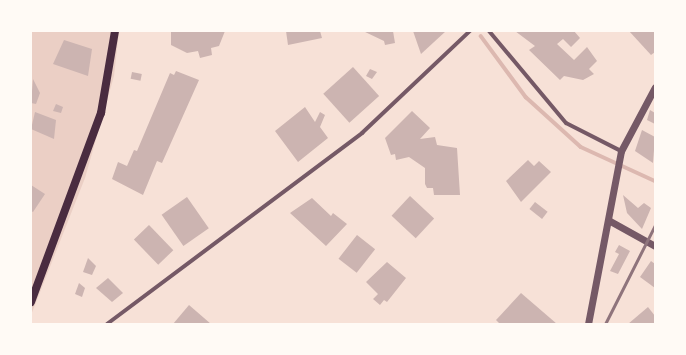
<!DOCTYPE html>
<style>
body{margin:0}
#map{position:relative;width:686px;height:355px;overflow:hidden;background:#f7e1d7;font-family:Figtree,sans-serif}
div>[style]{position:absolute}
.green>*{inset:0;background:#ebcfc5}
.stream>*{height:3.5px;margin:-1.75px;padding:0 1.75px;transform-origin:1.75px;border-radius:1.75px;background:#dcb8b0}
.building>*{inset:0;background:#ccb4b1;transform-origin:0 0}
.minor>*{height:4px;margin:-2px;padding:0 2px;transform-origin:2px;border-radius:2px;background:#755966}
.tertiary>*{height:7px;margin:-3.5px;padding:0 3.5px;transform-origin:3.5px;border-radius:3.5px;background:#755966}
.secondary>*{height:8px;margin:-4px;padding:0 4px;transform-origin:4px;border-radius:4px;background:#4a2c40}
.rail>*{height:3px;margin:-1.5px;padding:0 1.5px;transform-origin:1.5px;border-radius:1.5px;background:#8f747c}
span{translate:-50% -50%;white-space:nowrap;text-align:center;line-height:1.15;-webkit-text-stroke:4px #fffaf5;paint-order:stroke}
.frame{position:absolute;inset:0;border:32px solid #fffaf5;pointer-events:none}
</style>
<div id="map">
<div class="green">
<i style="clip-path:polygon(31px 31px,119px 31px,114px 76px,85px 178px,31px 315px)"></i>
</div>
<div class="stream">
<i style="left:481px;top:36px;width:76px;rotate:53.6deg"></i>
<i style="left:526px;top:97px;width:74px;rotate:42.3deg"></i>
<i style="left:581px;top:147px;width:81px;rotate:24.7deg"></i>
</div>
<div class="building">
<i style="clip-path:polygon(171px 31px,225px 31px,219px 46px,211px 48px,212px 55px,200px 58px,198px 51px,187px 53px,171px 45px)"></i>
<i style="clip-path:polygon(286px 31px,320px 31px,322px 38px,288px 45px)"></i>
<i style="clip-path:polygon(363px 31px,393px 31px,395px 43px,385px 45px,384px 41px)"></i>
<i style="clip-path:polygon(413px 31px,446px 31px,421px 54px)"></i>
<i style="clip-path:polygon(515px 31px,574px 31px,580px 38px,571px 47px,563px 39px,557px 44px,574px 60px,587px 47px,597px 61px,589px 69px,594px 74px,583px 80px,564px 76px,560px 80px,529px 50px,535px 46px)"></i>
<i style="clip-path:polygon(629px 31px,655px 31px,655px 52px,651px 55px)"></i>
<i style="clip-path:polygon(64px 40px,92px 49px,88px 76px,53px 64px)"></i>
<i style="left:353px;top:67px;width:39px;height:40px;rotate:48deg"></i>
<i style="clip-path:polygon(370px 69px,377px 72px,372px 79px,366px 76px)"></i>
<i style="clip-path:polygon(176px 71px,199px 80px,162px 163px,157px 161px,143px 195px,112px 179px,118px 162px,127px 166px,134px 150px,137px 151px,170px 73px,174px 75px)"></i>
<i style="left:132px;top:72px;width:10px;height:7px;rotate:11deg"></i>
<i style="clip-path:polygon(33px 79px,40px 93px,36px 104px,31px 103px)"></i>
<i style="clip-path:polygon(56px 104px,63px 107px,61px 113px,53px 111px)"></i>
<i style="clip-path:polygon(305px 107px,315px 122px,320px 112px,325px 115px,320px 127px,328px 138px,298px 162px,275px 131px)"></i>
<i style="clip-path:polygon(650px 110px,655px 113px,655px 124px,647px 120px)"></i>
<i style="clip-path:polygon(412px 111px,430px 128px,420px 139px,435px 137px,437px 145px,457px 148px,460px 195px,434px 195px,433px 188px,427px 188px,425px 184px,425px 168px,409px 157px,396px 160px,395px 154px,391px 155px,385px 138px)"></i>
<i style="clip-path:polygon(35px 112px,56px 120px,54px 139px,31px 129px)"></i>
<i style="clip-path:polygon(642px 130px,655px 137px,653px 163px,635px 151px)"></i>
<i style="clip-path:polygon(528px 160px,534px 166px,539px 161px,551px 172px,521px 202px,506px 181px)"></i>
<i style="clip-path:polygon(31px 185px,45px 194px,33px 212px,31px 211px)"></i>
<i style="clip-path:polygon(623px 195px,638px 208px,644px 203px,651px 208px,642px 229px,627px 213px)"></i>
<i style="left:410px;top:196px;width:33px;height:27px;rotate:43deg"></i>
<i style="left:187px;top:197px;width:38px;height:31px;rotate:55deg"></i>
<i style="clip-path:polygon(312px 198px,331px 216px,333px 213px,347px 224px,326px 246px,290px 213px)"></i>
<i style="left:535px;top:202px;width:16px;height:9px;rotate:38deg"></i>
<i style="left:149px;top:225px;width:35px;height:21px;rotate:46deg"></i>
<i style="left:357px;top:235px;width:23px;height:30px;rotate:38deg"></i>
<i style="clip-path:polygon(619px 245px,630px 251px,618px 274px,610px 271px,619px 254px,615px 252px)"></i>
<i style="clip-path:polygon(88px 258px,96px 266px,92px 275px,83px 272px)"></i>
<i style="clip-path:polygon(651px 261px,655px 264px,655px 288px,640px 277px)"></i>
<i style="clip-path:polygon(387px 262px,406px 278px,387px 302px,384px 300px,380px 305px,373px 299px,378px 294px,366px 282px)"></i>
<i style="clip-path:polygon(108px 278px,123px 293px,112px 302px,96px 288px)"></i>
<i style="clip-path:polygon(79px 283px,85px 288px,82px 297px,75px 294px)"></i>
<i style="clip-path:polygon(521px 293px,557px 324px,500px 324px,496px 320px)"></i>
<i style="clip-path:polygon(189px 305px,211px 324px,173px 324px)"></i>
<i style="clip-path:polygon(648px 307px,655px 316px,655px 324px,628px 324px)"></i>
</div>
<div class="minor">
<i style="left:489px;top:31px;width:120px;rotate:50.1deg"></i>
<i style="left:566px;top:123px;width:62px;rotate:27deg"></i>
<i style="left:107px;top:324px;width:319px;rotate:-36.8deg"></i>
<i style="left:362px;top:133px;width:149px;rotate:-43.4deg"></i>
</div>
<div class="tertiary">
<i style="left:610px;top:221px;width:51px;rotate:29.1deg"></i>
<i style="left:588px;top:324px;width:176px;rotate:-79.2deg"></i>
<i style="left:621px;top:151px;width:72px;rotate:-62deg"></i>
</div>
<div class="secondary">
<i style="left:31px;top:302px;width:202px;rotate:-69.7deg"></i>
<i style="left:101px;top:113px;width:83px;rotate:-80.3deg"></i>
</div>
<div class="rail">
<i style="left:605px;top:324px;width:111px;rotate:-63.2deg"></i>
</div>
<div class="frame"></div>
</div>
